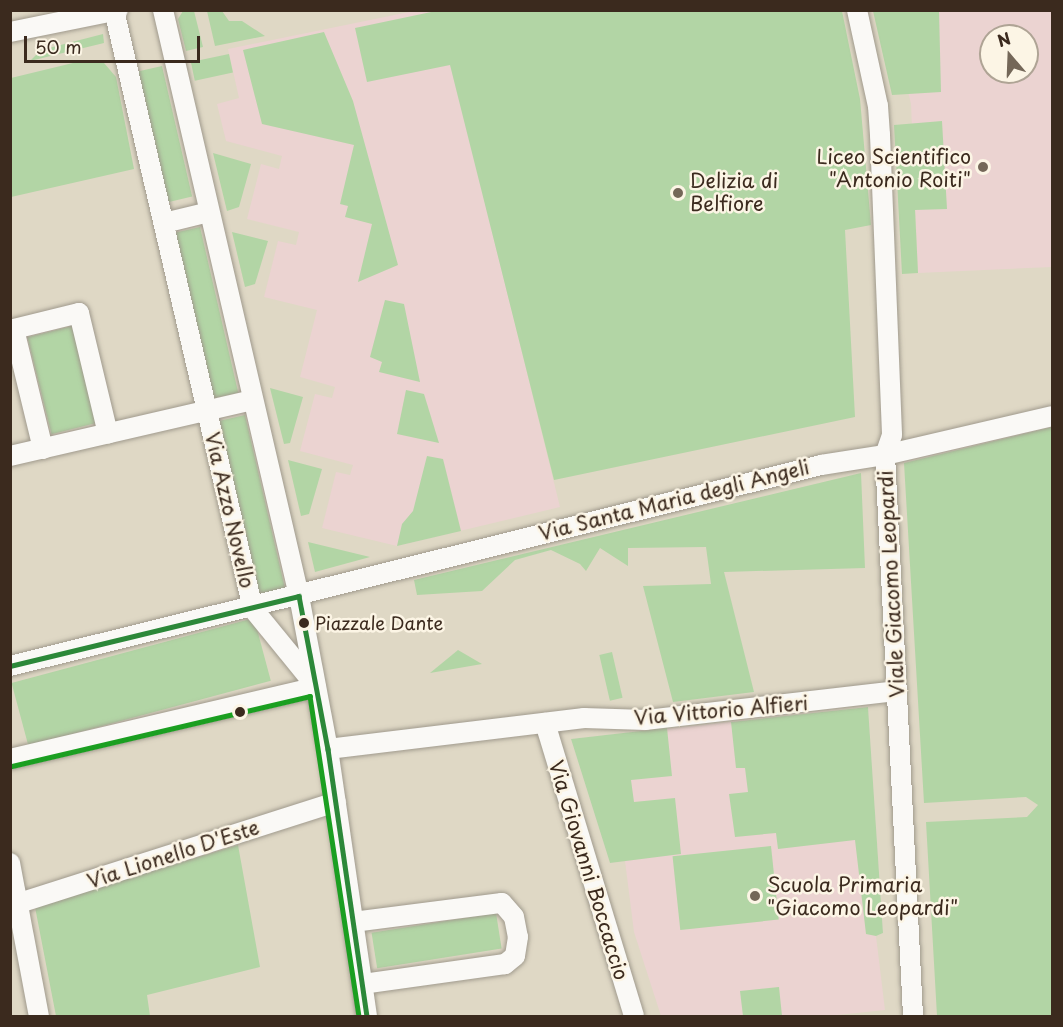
<!DOCTYPE html>
<style>
body{margin:0}
#map{position:relative;width:1063px;height:1027px;overflow:hidden;background:#dfd8c5;font-family:"Playpen Sans",sans-serif}
div>[style]{position:absolute}
.built>*{inset:0;background:#ebd3d1}
.green>*{inset:0;background:#b2d5a5;transform-origin:0 0}
.roads{filter:drop-shadow(0 0 2px #a09a8d) drop-shadow(0 0 2px #a09a8d)}
.street>*{height:20px;margin:-10px;padding:0 10px;transform-origin:10px;border-radius:10px;background:#faf9f6}
.bus-1>*{height:4.5px;margin:-2.25px;padding:0 2.25px;transform-origin:2.25px;border-radius:2.25px;background:#2c8839}
.bus-2>*{height:4.5px;margin:-2.25px;padding:0 2.25px;transform-origin:2.25px;border-radius:2.25px;background:#1b9f21}
.dots>*{width:16px;height:16px;translate:-50% -50%;box-sizing:border-box;border:3px solid #fcf5e5;border-radius:50%}
span{translate:-50% -50%;white-space:nowrap;text-align:center;line-height:1.15;-webkit-text-stroke:5px #fcf5e5;paint-order:stroke}
.bus-label{font-size:18px;color:#3b2a1e}
.left{translate:0 -50%;text-align:left}
.poi-label{font-size:20px;color:#3b2a1e}
.right{translate:-100% -50%;text-align:right}
.street-label{font-size:20px;color:#3b2a1e}
.frame{position:absolute;inset:0;border:12px solid #3b2a1e;pointer-events:none}
.north{position:absolute;left:979px;top:24px;width:60px;height:60px;box-sizing:border-box;background:#fcf5e5;border:2px solid #afa495;border-radius:50%;rotate:341deg;font-size:16px;font-weight:700;line-height:24px;text-align:center;color:#3b2a1e}
.north::after{content:'';display:block;margin:auto;width:21px;height:27px;background:#746758;clip-path:polygon(50% 0,100% 100%,50% 72%,0 100%)}
.scale{position:absolute;left:24px;top:36px;width:176px;height:27px;box-sizing:border-box;border:3px solid #3b2a1e;border-top:0;padding-left:8px;font-size:18px;line-height:21px;white-space:nowrap;color:#3b2a1e;-webkit-text-stroke:4px #fcf5e5;paint-order:stroke}
</style>
<div id="map">
<div class="built">
<i style="clip-path:polygon(414px 11px,438px 11px,560px 507px,397px 546px,322px 528px,336px 472px,350px 475px,353px 465px,300px 451px,315px 394px,332px 398px,335px 387px,300px 377px,317px 310px,264px 297px,278px 241px,296px 245px,299px 232px,247px 219px,261px 164px,279px 169px,282px 156px,226px 141px,217px 104px,239px 98px,228px 49px)"></i>
<i style="clip-path:polygon(evenodd,889px 11px,1052px 11px,1052px 267px,918px 273px,911px 104px,889px 11px,991px 36px,1027px 36px,1027px 72px,991px 72px,991px 36px)"></i>
<i style="clip-path:polygon(868px 707px,883px 933px,876px 936px,885px 1010px,828px 1016px,661px 1016px,634px 932px,625px 861px,610px 863px,571px 739px)"></i>
</div>
<div class="green">
<i style="clip-path:polygon(183px 11px,194px 11px,203px 47px,186px 51px,178px 19px)"></i>
<i style="clip-path:polygon(207px 11px,222px 11px,229px 21px,242px 21px,265px 36px,215px 46px)"></i>
<i style="clip-path:polygon(436px 11px,842px 11px,860px 99px,871px 225px,845px 230px,855px 417px,554px 480px,450px 65px,367px 82px,355px 28px)"></i>
<i style="clip-path:polygon(873px 11px,939px 11px,941px 92px,892px 95px)"></i>
<i style="clip-path:polygon(324px 32px,353px 101px,398px 265px,358px 282px,372px 224px,345px 217px,348px 206px,340px 204px,354px 145px,262px 124px,243px 50px)"></i>
<i style="clip-path:polygon(103px 34px,104px 43px,30px 61px,41px 50px)"></i>
<i style="left:229px;top:54px;width:19px;height:39px;rotate:78deg"></i>
<i style="clip-path:polygon(77px 62px,104px 63px,116px 77px,134px 169px,11px 197px,11px 78px)"></i>
<i style="left:162px;top:66px;width:134px;height:26px;rotate:77deg"></i>
<i style="clip-path:polygon(942px 121px,947px 209px,915px 210px,918px 273px,902px 274px,894px 125px)"></i>
<i style="clip-path:polygon(213px 153px,251px 164px,239px 207px,227px 211px)"></i>
<i style="left:200px;top:227px;width:170px;height:26px;rotate:77deg"></i>
<i style="clip-path:polygon(232px 232px,268px 241px,255px 284px,245px 287px)"></i>
<i style="clip-path:polygon(385px 300px,404px 304px,420px 382px,379px 372px,382px 362px,370px 357px)"></i>
<i style="left:72px;top:326px;width:100px;height:46px;rotate:76deg"></i>
<i style="clip-path:polygon(270px 388px,303px 397px,290px 443px,284px 444px)"></i>
<i style="clip-path:polygon(406px 390px,424px 394px,439px 443px,397px 434px)"></i>
<i style="left:245px;top:415px;width:180px;height:29px;rotate:77deg"></i>
<i style="clip-path:polygon(1052px 427px,1052px 1016px,937px 1016px,926px 822px,1027px 817px,1038px 805px,1026px 797px,924px 803px,904px 463px)"></i>
<i style="clip-path:polygon(427px 456px,443px 459px,461px 531px,397px 546px,402px 524px,413px 511px)"></i>
<i style="clip-path:polygon(288px 460px,322px 469px,309px 514px,301px 516px)"></i>
<i style="clip-path:polygon(861px 473px,865px 568px,724px 572px,754px 692px,673px 702px,643px 586px,711px 584px,706px 547px,628px 548px,628px 566px,600px 548px,586px 571px,580px 564px,551px 550px,515px 560px,482px 591px,417px 595px,414px 580px)"></i>
<i style="clip-path:polygon(308px 542px,370px 557px,315px 572px)"></i>
<i style="left:254px;top:618px;width:65px;height:251px;rotate:75deg"></i>
<i style="clip-path:polygon(458px 650px,482px 664px,430px 673px)"></i>
<i style="left:612px;top:652px;width:47px;height:13px;rotate:77deg"></i>
<i style="clip-path:polygon(868px 707px,883px 933px,876px 936px,866px 934px,855px 840px,778px 849px,776px 833px,735px 837px,729px 794px,748px 792px,745px 768px,736px 768px,731px 722px)"></i>
<i style="clip-path:polygon(667px 728px,672px 776px,631px 780px,634px 802px,675px 798px,681px 854px,610px 863px,571px 739px)"></i>
<i style="clip-path:polygon(238px 845px,260px 967px,147px 995px,150px 1016px,56px 1016px,35px 907px)"></i>
<i style="left:771px;top:846px;width:74px;height:99px;rotate:84deg"></i>
<i style="left:496px;top:913px;width:36px;height:126px;rotate:81deg"></i>
<i style="clip-path:polygon(779px 987px,782px 1016px,743px 1016px,740px 991px)"></i>
</div>
<div class="roads">
<div class="street">
<i style="left:114px;top:10px;width:615px;rotate:76.94deg"></i>
<i style="left:253px;top:609px;width:98px;rotate:50.8deg"></i>
<i style="left:163px;top:10px;width:602px;rotate:76.93deg"></i>
<i style="left:299px;top:596px;width:156px;rotate:79.3deg"></i>
<i style="left:328px;top:749px;width:270px;rotate:81.7deg"></i>
<i style="left:857px;top:10px;width:98px;rotate:77.7deg"></i>
<i style="left:878px;top:106px;width:29px;rotate:86deg"></i>
<i style="left:880px;top:135px;width:300px;rotate:87.7deg"></i>
<i style="left:892px;top:435px;width:21px;rotate:109deg"></i>
<i style="left:885px;top:455px;width:562px;rotate:87.14deg"></i>
<i style="left:10px;top:32px;width:110px;rotate:-11.5deg"></i>
<i style="left:164px;top:223px;width:46px;rotate:-13.7deg"></i>
<i style="left:43px;top:449px;width:123px;rotate:-103.6deg"></i>
<i style="left:14px;top:329px;width:67px;rotate:-13.8deg"></i>
<i style="left:79px;top:313px;width:124px;rotate:76.5deg"></i>
<i style="left:10px;top:456px;width:249px;rotate:-13deg"></i>
<i style="left:10px;top:666px;width:836px;rotate:-13.92deg"></i>
<i style="left:821px;top:465px;width:65px;rotate:-8.9deg"></i>
<i style="left:885px;top:455px;width:171px;rotate:-13.1deg"></i>
<i style="left:545px;top:723px;width:306px;rotate:73.1deg"></i>
<i style="left:328px;top:749px;width:258px;rotate:-6.9deg"></i>
<i style="left:584px;top:718px;width:62px;rotate:1.8deg"></i>
<i style="left:646px;top:720px;width:252px;rotate:-6.6deg"></i>
<i style="left:10px;top:759px;width:314px;rotate:-13.2deg"></i>
<i style="left:10px;top:863px;width:156px;rotate:79.3deg"></i>
<i style="left:10px;top:906px;width:342px;rotate:-17.7deg"></i>
<i style="left:353px;top:922px;width:150px;rotate:-7.3deg"></i>
<i style="left:502px;top:903px;width:18px;rotate:49deg"></i>
<i style="left:514px;top:917px;width:20px;rotate:79deg"></i>
<i style="left:518px;top:937px;width:19px;rotate:99deg"></i>
<i style="left:515px;top:956px;width:13px;rotate:141deg"></i>
<i style="left:505px;top:964px;width:143px;rotate:172deg"></i>
</div>
</div>
<div class="bus-1">
<i style="left:10px;top:666px;width:297px;rotate:-13.6deg"></i>
<i style="left:299px;top:596px;width:156px;rotate:79.3deg"></i>
<i style="left:328px;top:749px;width:270px;rotate:81.7deg"></i>
</div>
<div class="bus-2">
<i style="left:12px;top:766px;width:306px;rotate:-13.2deg"></i>
<i style="left:310px;top:696px;width:324px;rotate:81.3deg"></i>
</div>
<div class="dots">
<i style="left:983px;top:167px;background:#746758"></i>
<i style="left:678px;top:193px;background:#746758"></i>
<i style="left:304px;top:623px;background:#3b2a1e"></i>
<i style="left:240px;top:712px;background:#3b2a1e"></i>
<i style="left:755px;top:896px;background:#746758"></i>
</div>
<div class="bus-label">
<span class="left" style="left:315px;top:623px">Piazzale Dante</span>
</div>
<div class="poi-label">
<span class="right" style="left:971px;top:168px">Liceo Scientifico<br>"Antonio Roiti"</span>
<span class="left" style="left:690px;top:192px">Delizia di<br>Belfiore</span>
<span class="left" style="left:767px;top:896px">Scuola Primaria<br>"Giacomo Leopardi"</span>
</div>
<div class="street-label">
<span style="left:674px;top:500px;rotate:-14deg">Via Santa Maria degli Angeli</span>
<span style="left:230px;top:510px;rotate:77deg">Via Azzo Novello</span>
<span style="left:891px;top:584px;rotate:-93deg">Viale Giacomo Leopardi</span>
<span style="left:721px;top:710px;rotate:-5deg">Via Vittorio Alfieri</span>
<span style="left:173px;top:854px;rotate:-18deg">Via Lionello D'Este</span>
<span style="left:589px;top:870px;rotate:73deg">Via Giovanni Boccaccio</span>
</div>
<div class="frame"></div>
<div class="north">N</div>
<div class="scale">50 m</div>
</div>
